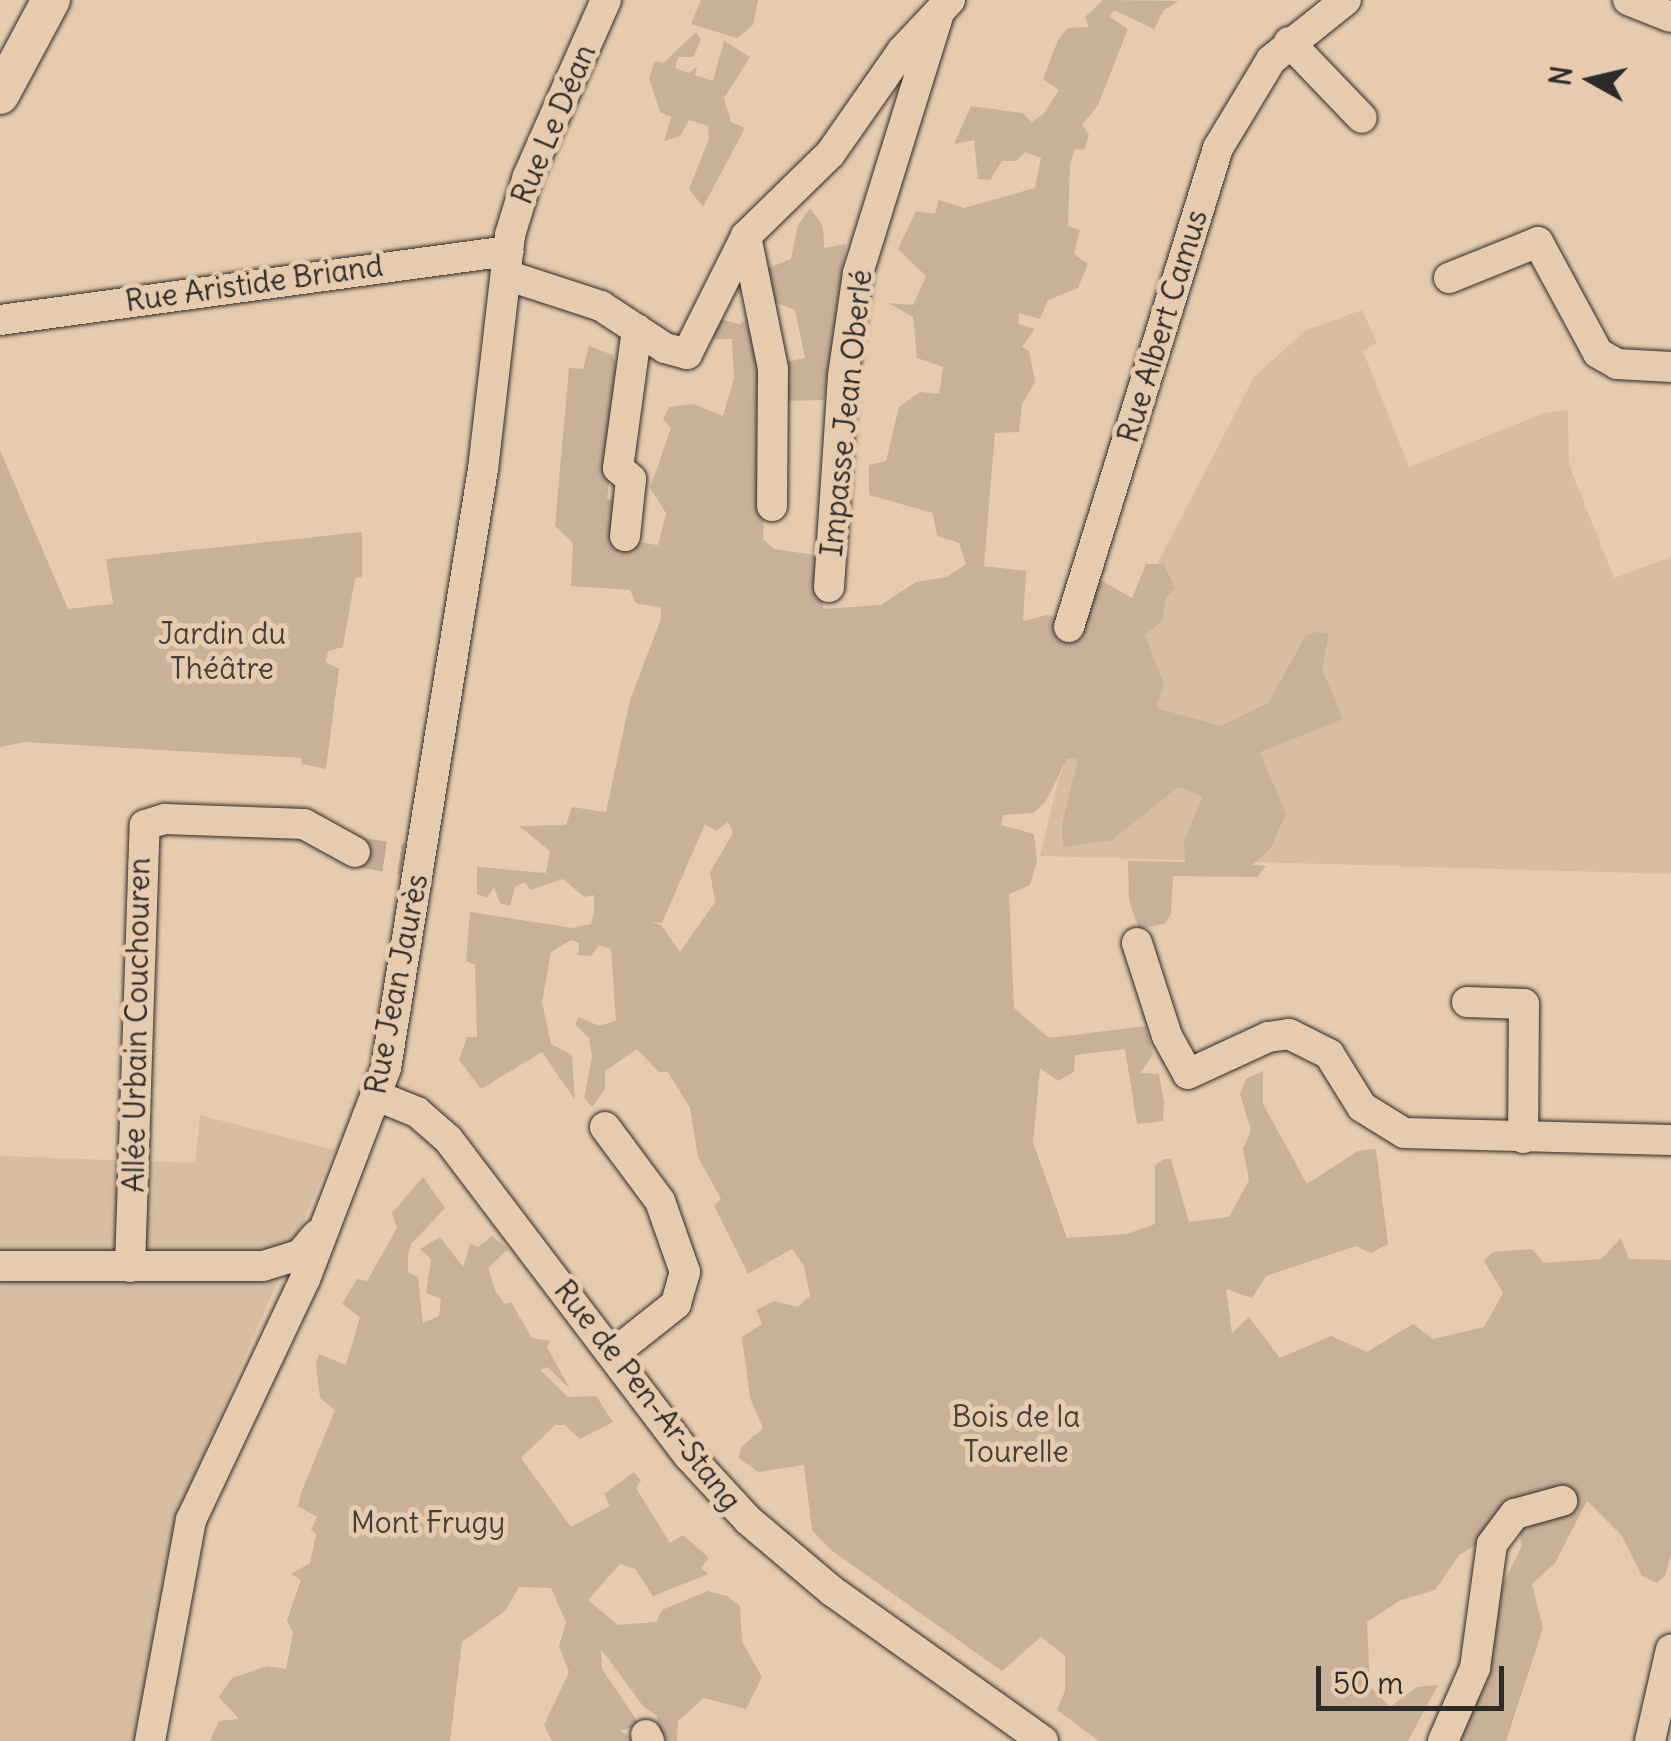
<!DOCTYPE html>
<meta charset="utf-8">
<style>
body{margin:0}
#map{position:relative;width:1671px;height:1741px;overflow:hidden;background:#e7cbae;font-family:Delius,sans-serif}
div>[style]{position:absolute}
.built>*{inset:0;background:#d7bea3}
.green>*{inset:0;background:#c8b099}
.minor-tunnel>*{height:30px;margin-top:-15px;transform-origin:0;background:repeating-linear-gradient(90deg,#c1ab94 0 30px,transparent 0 45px)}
.roads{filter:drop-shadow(0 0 2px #2b2b2b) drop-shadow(0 0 2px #2b2b2b)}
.minor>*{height:30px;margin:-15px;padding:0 15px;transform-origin:15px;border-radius:15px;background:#e7cbae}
.major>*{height:38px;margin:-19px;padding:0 19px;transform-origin:19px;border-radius:19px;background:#e7cbae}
span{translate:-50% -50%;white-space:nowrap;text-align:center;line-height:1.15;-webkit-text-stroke:10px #e7cbae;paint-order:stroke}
.street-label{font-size:30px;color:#2b2b2b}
.park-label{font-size:30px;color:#433f3c}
.north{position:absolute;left:1541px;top:30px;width:100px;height:100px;-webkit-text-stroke:8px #e7cbae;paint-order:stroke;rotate:278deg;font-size:28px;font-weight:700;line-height:40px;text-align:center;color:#2b2b2b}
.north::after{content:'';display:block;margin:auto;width:35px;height:45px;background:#2b2b2b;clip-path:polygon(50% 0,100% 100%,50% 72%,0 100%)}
.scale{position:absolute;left:1316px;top:1666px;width:188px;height:45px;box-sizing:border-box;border:5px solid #2b2b2b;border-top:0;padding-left:12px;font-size:30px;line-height:35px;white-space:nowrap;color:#2b2b2b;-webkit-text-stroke:8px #e7cbae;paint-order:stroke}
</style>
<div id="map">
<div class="built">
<i style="clip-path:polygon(1362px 310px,1377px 343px,1363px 351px,1409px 467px,1544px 413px,1568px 410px,1569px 465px,1614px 578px,1671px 557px,1671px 874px,1040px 856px,1058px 781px,1105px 665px,1254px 377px,1306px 330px)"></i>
<i style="clip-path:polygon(200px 1115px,334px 1150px,174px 1522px,134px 1741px,0 1741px,0 1156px,195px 1163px)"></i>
</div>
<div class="green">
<i style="clip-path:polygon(701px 0,758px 0,753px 25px,737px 38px,691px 24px)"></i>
<i style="clip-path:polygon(evenodd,1103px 0,1179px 1px,1164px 10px,1154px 29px,1114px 10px,1110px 17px,1128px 29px,1098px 105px,1082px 125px,1089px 135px,1084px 150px,1075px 149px,1070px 165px,1068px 226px,1080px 230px,1074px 254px,1088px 264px,1078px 288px,1048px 300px,1040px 319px,1019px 313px,1018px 324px,1035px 329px,1022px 347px,1029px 351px,1035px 382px,1022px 404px,1019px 432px,995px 433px,984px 566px,1026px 571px,1023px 621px,1047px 615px,1071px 620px,1092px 575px,1132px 598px,1146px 564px,1164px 564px,1175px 589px,1166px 597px,1162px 621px,1145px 635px,1164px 684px,1156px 708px,1221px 726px,1268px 703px,1306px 635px,1317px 632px,1329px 634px,1322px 669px,1343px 719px,1260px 752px,1286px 814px,1270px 849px,1252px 865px,1266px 866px,1257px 877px,1173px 876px,1171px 914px,1164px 924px,1139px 929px,1129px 901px,1128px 861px,1185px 862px,1184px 841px,1203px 796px,1178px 787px,1112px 840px,1063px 847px,1062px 824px,1078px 758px,1067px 759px,1046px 801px,1033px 813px,1003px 815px,1001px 825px,1034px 834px,1037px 861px,1030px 885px,1009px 894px,1014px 1008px,1049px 1038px,1146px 1026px,1153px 1055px,1140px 1073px,1159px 1074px,1164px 1102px,1163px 1121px,1137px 1124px,1125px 1049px,1075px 1055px,1074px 1072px,1058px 1081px,1040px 1068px,1033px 1142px,1067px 1238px,1127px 1234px,1155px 1224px,1155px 1165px,1164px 1159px,1171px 1159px,1189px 1222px,1229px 1217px,1249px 1180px,1243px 1148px,1251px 1130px,1240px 1094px,1246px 1079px,1263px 1071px,1263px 1104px,1307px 1184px,1358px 1151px,1376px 1149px,1388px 1244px,1371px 1253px,1356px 1246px,1266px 1276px,1252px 1298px,1226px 1289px,1232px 1333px,1249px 1317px,1280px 1358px,1331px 1336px,1367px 1352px,1413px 1324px,1433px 1339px,1484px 1327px,1503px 1293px,1484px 1261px,1493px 1252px,1532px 1249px,1544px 1263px,1601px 1259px,1621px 1238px,1629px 1259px,1671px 1260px,1671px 1555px,1665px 1576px,1657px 1583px,1642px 1576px,1622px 1536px,1587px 1501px,1555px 1563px,1532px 1584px,1543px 1628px,1506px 1741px,1452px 1741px,1489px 1611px,1522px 1546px,1518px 1522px,1459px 1555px,1435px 1590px,1401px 1600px,1367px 1622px,1370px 1686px,1390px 1707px,1417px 1687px,1438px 1685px,1408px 1741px,1099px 1741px,1057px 1710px,1065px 1691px,1065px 1656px,1041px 1637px,1002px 1671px,831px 1550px,812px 1530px,804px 1465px,758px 1472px,739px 1458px,741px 1447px,763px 1428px,750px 1398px,742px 1337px,762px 1324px,756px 1310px,774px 1301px,798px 1307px,810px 1296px,804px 1266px,792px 1249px,748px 1274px,714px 1206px,721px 1199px,698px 1157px,690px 1108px,668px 1072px,659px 1072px,637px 1049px,605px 1071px,605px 1089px,592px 1107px,584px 1098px,592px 1057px,589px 1038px,575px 1025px,579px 1017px,599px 1026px,616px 1021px,611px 949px,599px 945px,591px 956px,578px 955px,579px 943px,571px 940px,551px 952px,542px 1002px,551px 1044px,572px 1055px,575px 1100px,542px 1052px,481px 1089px,459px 1060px,467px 1037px,477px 1037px,475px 965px,466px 961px,470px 912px,573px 928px,591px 924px,594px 912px,594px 895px,584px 897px,563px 879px,530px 890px,525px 882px,515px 887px,510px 906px,500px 903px,494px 887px,487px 898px,477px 894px,477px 867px,546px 873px,550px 851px,519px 826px,566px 825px,572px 807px,606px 812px,630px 700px,661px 619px,661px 608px,636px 603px,630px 590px,571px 586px,573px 543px,555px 526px,569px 368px,583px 369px,589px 346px,613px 355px,621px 387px,607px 499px,622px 502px,621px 540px,658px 545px,666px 513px,650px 488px,671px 428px,663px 419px,669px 407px,694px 404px,723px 416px,734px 379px,732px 339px,711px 339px,715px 318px,740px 324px,754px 314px,771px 365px,805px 358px,795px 310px,769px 300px,761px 271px,791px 259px,798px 225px,810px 208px,823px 226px,824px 248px,846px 244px,824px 400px,783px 401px,768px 419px,763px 539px,774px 549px,815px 555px,822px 563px,823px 609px,881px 605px,916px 582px,947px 577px,966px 564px,959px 543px,937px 536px,933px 513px,869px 495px,869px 465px,886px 461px,899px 407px,920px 392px,939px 394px,943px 367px,917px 358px,913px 317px,888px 303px,913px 305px,926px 276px,898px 249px,916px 211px,935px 214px,939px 200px,964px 208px,1035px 188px,1041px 158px,1025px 152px,1016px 161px,1002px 161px,990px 180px,978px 179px,974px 140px,954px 144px,971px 106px,1022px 113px,1032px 122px,1044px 113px,1059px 90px,1043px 79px,1058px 40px,1068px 28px,1089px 27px,1085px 17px,1103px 0,728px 822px,733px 833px,710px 872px,715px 902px,680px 952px,661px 925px,651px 922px,662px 923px,705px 824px,716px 831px,728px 822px)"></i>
<i style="clip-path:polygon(696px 32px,701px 40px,693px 57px,678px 57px,675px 68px,689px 73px,697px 66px,695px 75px,713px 81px,724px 41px,750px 57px,724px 98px,731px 122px,745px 128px,703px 207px,689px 189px,709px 139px,708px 126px,689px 120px,680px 136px,664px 141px,671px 117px,660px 112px,649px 78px,655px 61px,663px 63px)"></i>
<i style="clip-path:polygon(0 450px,68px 609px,113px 604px,106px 559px,362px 532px,362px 577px,355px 578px,343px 647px,328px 651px,326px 662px,339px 669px,326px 769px,302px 764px,301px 758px,25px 742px,0 747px)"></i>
<i style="clip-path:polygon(423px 1177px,445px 1208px,411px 1244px,408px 1256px,408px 1272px,418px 1277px,423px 1323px,439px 1316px,441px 1299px,426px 1293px,431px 1259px,420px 1249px,440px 1237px,463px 1267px,470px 1244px,478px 1247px,492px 1236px,508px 1249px,488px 1268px,495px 1290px,505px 1304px,511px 1302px,532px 1338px,550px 1341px,547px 1347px,570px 1389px,547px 1367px,540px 1370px,568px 1397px,596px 1396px,613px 1422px,580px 1439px,565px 1425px,555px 1425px,521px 1458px,571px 1527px,610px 1506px,604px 1494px,634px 1472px,641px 1481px,636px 1488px,670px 1543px,683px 1535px,709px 1558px,701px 1568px,708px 1574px,653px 1596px,635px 1569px,620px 1564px,588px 1600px,618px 1625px,656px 1622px,662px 1610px,708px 1591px,727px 1596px,740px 1606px,742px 1642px,762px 1677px,746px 1709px,704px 1698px,678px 1721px,677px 1741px,659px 1741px,657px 1716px,643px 1706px,601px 1649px,602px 1669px,640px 1725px,620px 1731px,637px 1741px,552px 1741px,544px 1725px,569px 1672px,559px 1646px,566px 1622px,551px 1588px,519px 1587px,505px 1611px,462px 1642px,450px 1741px,210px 1741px,219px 1721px,239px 1719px,219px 1697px,232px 1678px,267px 1666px,286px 1669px,293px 1633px,287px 1620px,301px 1580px,291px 1574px,310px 1563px,316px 1534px,311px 1530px,317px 1517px,298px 1506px,301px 1493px,335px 1410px,320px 1398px,316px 1364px,319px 1354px,346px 1365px,360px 1317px,342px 1304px,357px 1279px,367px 1281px,397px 1228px,392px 1213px)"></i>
</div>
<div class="minor-tunnel">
<i style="left:355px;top:852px;width:48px;rotate:8.5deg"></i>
</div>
<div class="roads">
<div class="minor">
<i style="left:1628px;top:0;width:46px;rotate:21.6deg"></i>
<i style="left:1289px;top:42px;width:105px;rotate:46.2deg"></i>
<i style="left:746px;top:236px;width:136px;rotate:78.5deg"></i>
<i style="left:773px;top:369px;width:137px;rotate:90.4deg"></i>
<i style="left:506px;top:275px;width:100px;rotate:18.1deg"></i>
<i style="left:601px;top:306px;width:77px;rotate:33.3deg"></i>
<i style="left:665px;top:348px;width:23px;rotate:15deg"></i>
<i style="left:687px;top:354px;width:132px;rotate:-63.4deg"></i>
<i style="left:746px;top:236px;width:117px;rotate:-44.3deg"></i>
<i style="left:830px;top:154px;width:126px;rotate:-55deg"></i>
<i style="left:902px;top:51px;width:70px;rotate:-46.7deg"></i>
<i style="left:1449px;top:278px;width:96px;rotate:-22deg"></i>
<i style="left:1538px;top:242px;width:126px;rotate:61.6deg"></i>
<i style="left:1598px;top:353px;width:22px;rotate:30deg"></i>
<i style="left:1617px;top:364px;width:54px;rotate:3.2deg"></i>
<i style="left:0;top:320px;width:513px;rotate:-7.73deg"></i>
<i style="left:625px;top:536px;width:57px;rotate:-84deg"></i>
<i style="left:631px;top:479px;width:17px;rotate:-140deg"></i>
<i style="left:618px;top:468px;width:140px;rotate:-82.2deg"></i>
<i style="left:829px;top:587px;width:211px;rotate:-86.2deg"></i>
<i style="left:843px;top:376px;width:104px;rotate:-81.7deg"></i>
<i style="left:858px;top:273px;width:272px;rotate:-72.7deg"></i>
<i style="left:1069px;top:627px;width:502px;rotate:-72.72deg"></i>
<i style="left:1218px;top:148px;width:103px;rotate:-58.9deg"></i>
<i style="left:1271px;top:60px;width:96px;rotate:-38.7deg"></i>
<i style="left:1137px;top:943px;width:98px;rotate:72.1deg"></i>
<i style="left:1167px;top:1036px;width:43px;rotate:61.1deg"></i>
<i style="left:1188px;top:1074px;width:88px;rotate:-24.8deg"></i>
<i style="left:1268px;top:1037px;width:21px;rotate:-8deg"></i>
<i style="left:1289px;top:1034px;width:45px;rotate:26.6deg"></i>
<i style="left:1329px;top:1054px;width:62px;rotate:58.1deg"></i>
<i style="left:1362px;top:1107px;width:49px;rotate:31.8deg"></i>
<i style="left:1404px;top:1133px;width:267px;rotate:1.5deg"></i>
<i style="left:1467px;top:1002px;width:57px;rotate:2deg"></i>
<i style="left:1524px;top:1004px;width:134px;rotate:90.4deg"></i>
<i style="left:377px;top:1096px;width:43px;rotate:21.8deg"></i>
<i style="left:417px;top:1112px;width:41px;rotate:41.1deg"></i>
<i style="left:448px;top:1139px;width:398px;rotate:52.8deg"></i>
<i style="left:689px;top:1456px;width:87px;rotate:47.3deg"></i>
<i style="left:748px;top:1520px;width:110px;rotate:40.2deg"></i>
<i style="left:832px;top:1591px;width:259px;rotate:35.4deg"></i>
<i style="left:605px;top:1127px;width:92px;rotate:53.4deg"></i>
<i style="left:660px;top:1201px;width:75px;rotate:70.6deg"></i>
<i style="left:685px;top:1272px;width:33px;rotate:106deg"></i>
<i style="left:676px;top:1304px;width:80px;rotate:141.6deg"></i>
<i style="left:0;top:1266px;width:263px"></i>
<i style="left:263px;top:1266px;width:39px;rotate:-17deg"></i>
<i style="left:300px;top:1255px;width:26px;rotate:-50deg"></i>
<i style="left:130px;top:1267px;width:442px;rotate:-88.1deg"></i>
<i style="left:145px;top:825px;width:21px;rotate:-17deg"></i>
<i style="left:165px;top:819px;width:139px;rotate:2.1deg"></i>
<i style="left:304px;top:824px;width:58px;rotate:28.8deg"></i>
<i style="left:646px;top:1735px;width:7px;rotate:63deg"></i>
<i style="left:150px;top:1741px;width:225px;rotate:-79.5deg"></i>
<i style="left:191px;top:1520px;width:267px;rotate:-64.7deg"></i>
<i style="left:305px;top:1279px;width:226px;rotate:-69deg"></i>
<i style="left:386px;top:1068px;width:607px;rotate:-80.8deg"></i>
<i style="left:483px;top:469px;width:236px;rotate:-83.4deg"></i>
<i style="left:510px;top:235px;width:62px;rotate:-73deg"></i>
<i style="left:528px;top:176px;width:193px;rotate:-66.1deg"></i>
<i style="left:1443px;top:1741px;width:80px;rotate:-66.3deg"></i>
<i style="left:1475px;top:1668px;width:125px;rotate:-82.2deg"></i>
<i style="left:1492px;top:1544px;width:38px;rotate:-53deg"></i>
<i style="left:1515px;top:1514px;width:49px;rotate:-15.5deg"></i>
<i style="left:1650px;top:1741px;width:94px;rotate:-77.1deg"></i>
</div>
<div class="major">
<i style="left:0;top:95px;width:108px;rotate:-61.8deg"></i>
</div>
</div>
<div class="street-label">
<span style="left:553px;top:124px;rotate:-67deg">Rue Le Déan</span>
<span style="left:254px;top:283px;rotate:-8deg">Rue Aristide Briand</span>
<span style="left:1162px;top:326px;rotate:-73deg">Rue Albert Camus</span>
<span style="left:846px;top:413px;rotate:-84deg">Impasse Jean Oberlé</span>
<span style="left:396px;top:984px;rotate:-79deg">Rue Jean Jaurès</span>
<span style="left:136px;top:1025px;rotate:-89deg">Allée Urbain Couchouren</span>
<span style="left:648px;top:1395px;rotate:52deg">Rue de Pen-Ar-Stang</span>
</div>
<div class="park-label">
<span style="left:222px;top:650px">Jardin du<br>Théâtre</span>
<span style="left:1016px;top:1433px">Bois de la<br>Tourelle</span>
<span style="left:428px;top:1522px">Mont Frugy</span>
</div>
<div class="north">N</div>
<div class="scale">50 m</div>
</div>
